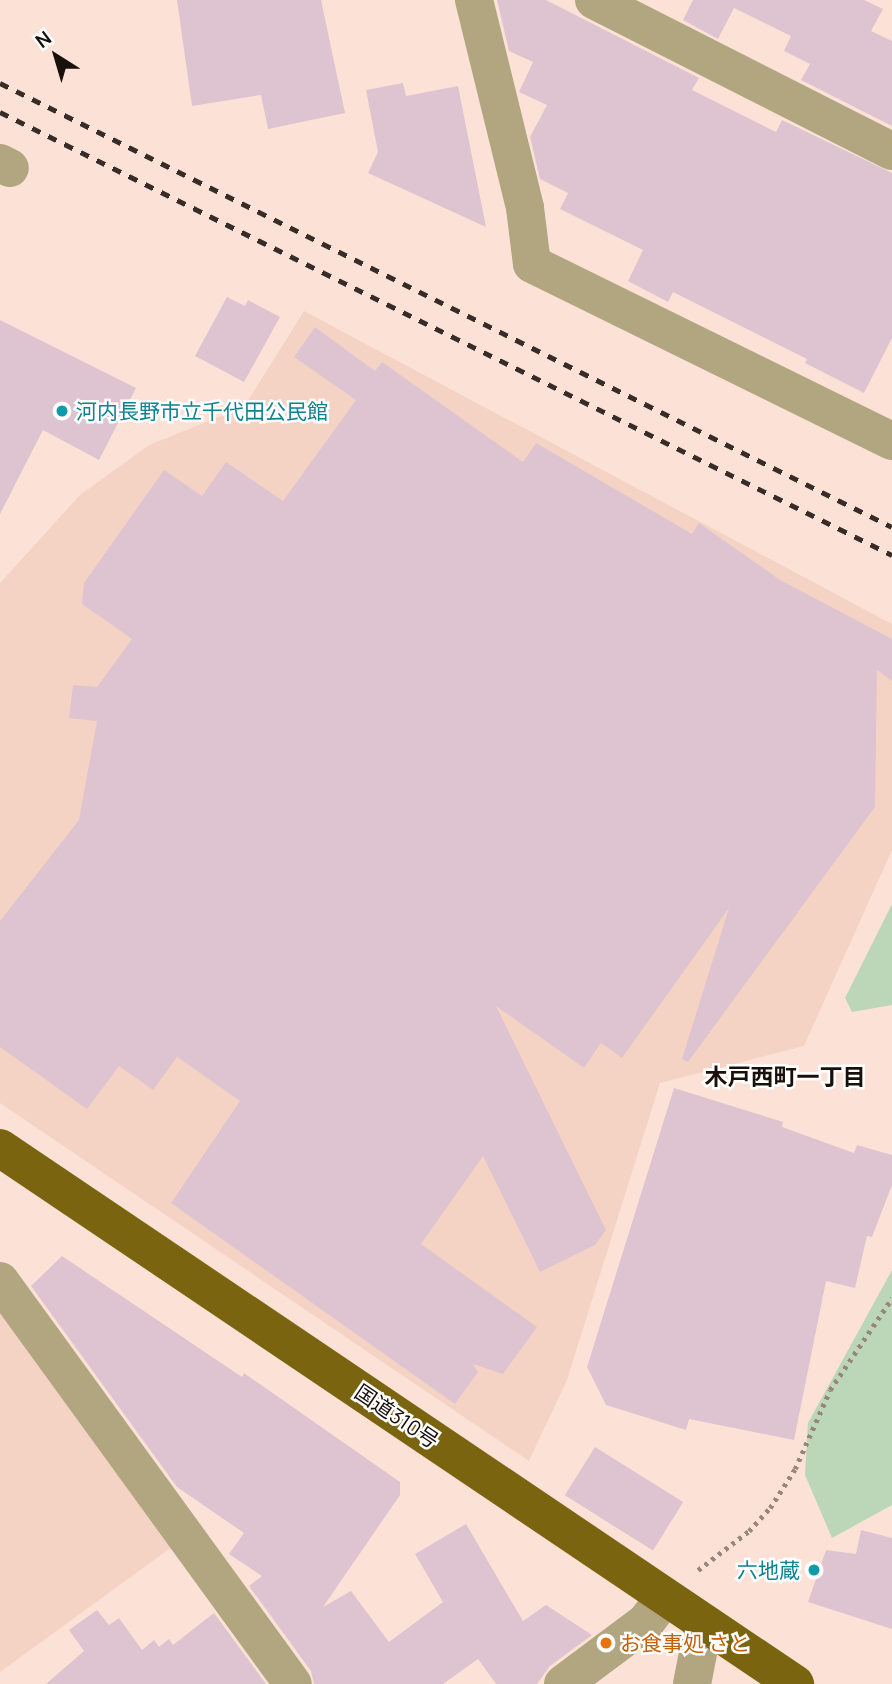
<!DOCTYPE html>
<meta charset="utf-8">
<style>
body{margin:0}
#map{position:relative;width:892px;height:1684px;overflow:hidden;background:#fce2d6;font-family:Manrope,"Noto Sans JP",sans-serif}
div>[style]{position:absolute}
.built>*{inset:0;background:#f5d3c4}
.green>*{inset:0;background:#bcd7b7}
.building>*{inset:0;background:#dec4d0;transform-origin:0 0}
.path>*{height:4.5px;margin-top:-2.25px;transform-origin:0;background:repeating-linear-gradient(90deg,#98857d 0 3.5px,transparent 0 8.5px)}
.minor>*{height:38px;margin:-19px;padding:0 19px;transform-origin:19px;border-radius:19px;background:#b2a680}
.trunk>*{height:38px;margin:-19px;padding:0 19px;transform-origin:19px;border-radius:19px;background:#7a6410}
.rail>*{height:5px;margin-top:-2.5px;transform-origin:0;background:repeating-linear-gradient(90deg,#372c27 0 9px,transparent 0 18px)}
.dots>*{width:19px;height:19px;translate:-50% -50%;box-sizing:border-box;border:4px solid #fff;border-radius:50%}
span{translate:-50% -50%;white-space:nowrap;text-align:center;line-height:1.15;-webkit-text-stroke:5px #fff;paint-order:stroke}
.culture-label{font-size:21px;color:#0d838f}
.left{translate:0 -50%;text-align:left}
.right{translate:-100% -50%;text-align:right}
.street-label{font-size:21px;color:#19100c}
.food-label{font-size:21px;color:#c56008}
.neighbourhood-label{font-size:23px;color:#19100c;font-weight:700}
.north{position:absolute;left:21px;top:21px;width:70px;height:70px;-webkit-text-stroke:5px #fff;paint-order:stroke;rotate:323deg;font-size:19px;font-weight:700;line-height:28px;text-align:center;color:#19100c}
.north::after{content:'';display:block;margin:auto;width:24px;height:32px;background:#19100c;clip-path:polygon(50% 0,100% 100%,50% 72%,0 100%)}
</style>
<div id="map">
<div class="built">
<i style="clip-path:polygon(304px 311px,892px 624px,892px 850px,804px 1046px,660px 1083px,567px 1380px,529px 1461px,0 1103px,0 583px,80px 495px,149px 445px,244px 407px)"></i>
<i style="clip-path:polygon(0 1310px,172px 1547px,0 1672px)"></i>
</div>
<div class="green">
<i style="clip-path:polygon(892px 904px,892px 1005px,852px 1012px,845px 998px)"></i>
<i style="clip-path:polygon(892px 1270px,892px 1505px,832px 1538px,805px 1475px,808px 1423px)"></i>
</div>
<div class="building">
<i style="clip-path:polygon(177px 0,321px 0,345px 113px,268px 129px,261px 95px,192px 106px)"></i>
<i style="clip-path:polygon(497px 0,546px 0,699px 78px,692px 90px,776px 132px,782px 120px,892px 173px,892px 338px,864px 393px,805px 363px,807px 359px,673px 292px,668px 302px,628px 281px,643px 250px,560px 209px,568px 193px,540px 179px,530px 137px,547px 105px,519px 92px,533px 62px,509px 51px)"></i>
<i style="clip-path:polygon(693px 0,864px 0,883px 9px,871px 31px,892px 41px,892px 126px,801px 80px,810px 64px,784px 51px,791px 36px,734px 8px,718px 39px,683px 20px)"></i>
<i style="clip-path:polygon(403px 83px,406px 96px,458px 86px,486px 227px,368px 173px,378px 152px,366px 90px)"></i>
<i style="clip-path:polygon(227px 297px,245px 306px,248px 300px,280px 317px,244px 382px,195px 356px)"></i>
<i style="clip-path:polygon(0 320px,136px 388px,99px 460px,43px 430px,0 514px)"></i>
<i style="clip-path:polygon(315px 327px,375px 371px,382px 362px,523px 462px,536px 443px,692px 534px,699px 523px,780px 580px,892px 639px,892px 681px,877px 670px,875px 807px,688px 1062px,682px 1059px,729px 908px,622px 1058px,601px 1043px,584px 1068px,496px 1006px,606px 1230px,595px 1245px,540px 1272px,483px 1156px,421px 1244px,537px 1327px,503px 1374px,473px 1364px,478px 1372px,455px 1404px,171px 1203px,240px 1101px,177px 1057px,153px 1090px,119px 1066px,87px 1109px,0 1047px,0 921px,79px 820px,97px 721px,69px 718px,73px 685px,97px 687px,132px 639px,82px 604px,84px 583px,164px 470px,202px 496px,226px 462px,283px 501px,356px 400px,294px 357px)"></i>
<i style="clip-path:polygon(674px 1088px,783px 1122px,782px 1127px,854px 1153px,857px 1145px,892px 1155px,892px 1185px,872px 1237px,867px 1236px,855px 1288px,826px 1281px,794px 1440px,689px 1419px,686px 1430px,606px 1405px,587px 1367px)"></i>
<i style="clip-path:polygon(62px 1256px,242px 1377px,244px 1373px,400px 1482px,400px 1495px,323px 1607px,351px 1591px,389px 1642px,443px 1602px,415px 1554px,466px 1524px,523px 1621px,546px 1605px,592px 1635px,550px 1666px,537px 1684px,496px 1684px,478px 1659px,443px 1684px,314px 1684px,311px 1671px,249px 1586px,262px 1576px,229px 1554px,244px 1533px,177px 1487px,31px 1286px)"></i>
<i style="left:595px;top:1447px;width:104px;height:57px;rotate:32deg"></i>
<i style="clip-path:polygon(861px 1530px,892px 1538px,892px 1629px,808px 1602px,826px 1550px,856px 1554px)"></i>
<i style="clip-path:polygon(97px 1610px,109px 1625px,119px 1618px,142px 1650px,154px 1640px,159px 1647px,169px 1639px,173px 1645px,214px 1613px,266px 1684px,46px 1684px,84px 1651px,69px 1630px)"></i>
</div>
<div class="path">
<i style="left:698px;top:1570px;width:64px;rotate:-37.4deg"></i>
<i style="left:749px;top:1531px;width:31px;rotate:-48deg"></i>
<i style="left:770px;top:1508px;width:46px;rotate:-57.3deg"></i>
<i style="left:795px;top:1469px;width:86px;rotate:-66.1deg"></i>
<i style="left:830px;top:1390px;width:111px;rotate:-56deg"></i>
</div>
<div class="minor">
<i style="left:474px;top:0;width:214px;rotate:76.2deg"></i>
<i style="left:525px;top:208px;width:56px;rotate:82.9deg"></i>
<i style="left:532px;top:264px;width:401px;rotate:26.2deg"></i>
<i style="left:594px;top:0;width:334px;rotate:26.9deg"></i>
<i style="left:0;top:163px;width:11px;rotate:27deg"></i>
<i style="left:0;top:1281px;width:498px;rotate:54deg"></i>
<i style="left:563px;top:1684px;width:104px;rotate:-36.8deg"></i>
<i style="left:646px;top:1622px;width:31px;rotate:-53deg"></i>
<i style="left:692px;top:1684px;width:62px;rotate:-78.9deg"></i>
</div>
<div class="trunk">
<i style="left:0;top:1148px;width:959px;rotate:33.99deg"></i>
</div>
<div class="rail">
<i style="left:0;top:83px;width:996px;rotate:26.46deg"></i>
<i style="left:0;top:112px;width:996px;rotate:26.41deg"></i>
</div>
<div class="dots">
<i style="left:62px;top:411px;background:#0f9aa8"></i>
<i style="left:814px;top:1570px;background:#0f9aa8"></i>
<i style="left:606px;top:1643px;background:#e8710a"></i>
</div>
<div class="culture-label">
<span class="left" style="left:76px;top:411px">河内長野市立千代田公民館</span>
<span class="right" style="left:800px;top:1570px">六地蔵</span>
</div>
<div class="street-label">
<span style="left:397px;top:1416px;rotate:34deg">国道310号</span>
</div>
<div class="food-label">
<span class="left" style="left:620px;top:1643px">お食事処 さと</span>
</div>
<div class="neighbourhood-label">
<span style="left:785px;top:1076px">木戸西町一丁目</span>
</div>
<div class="north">N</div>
</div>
